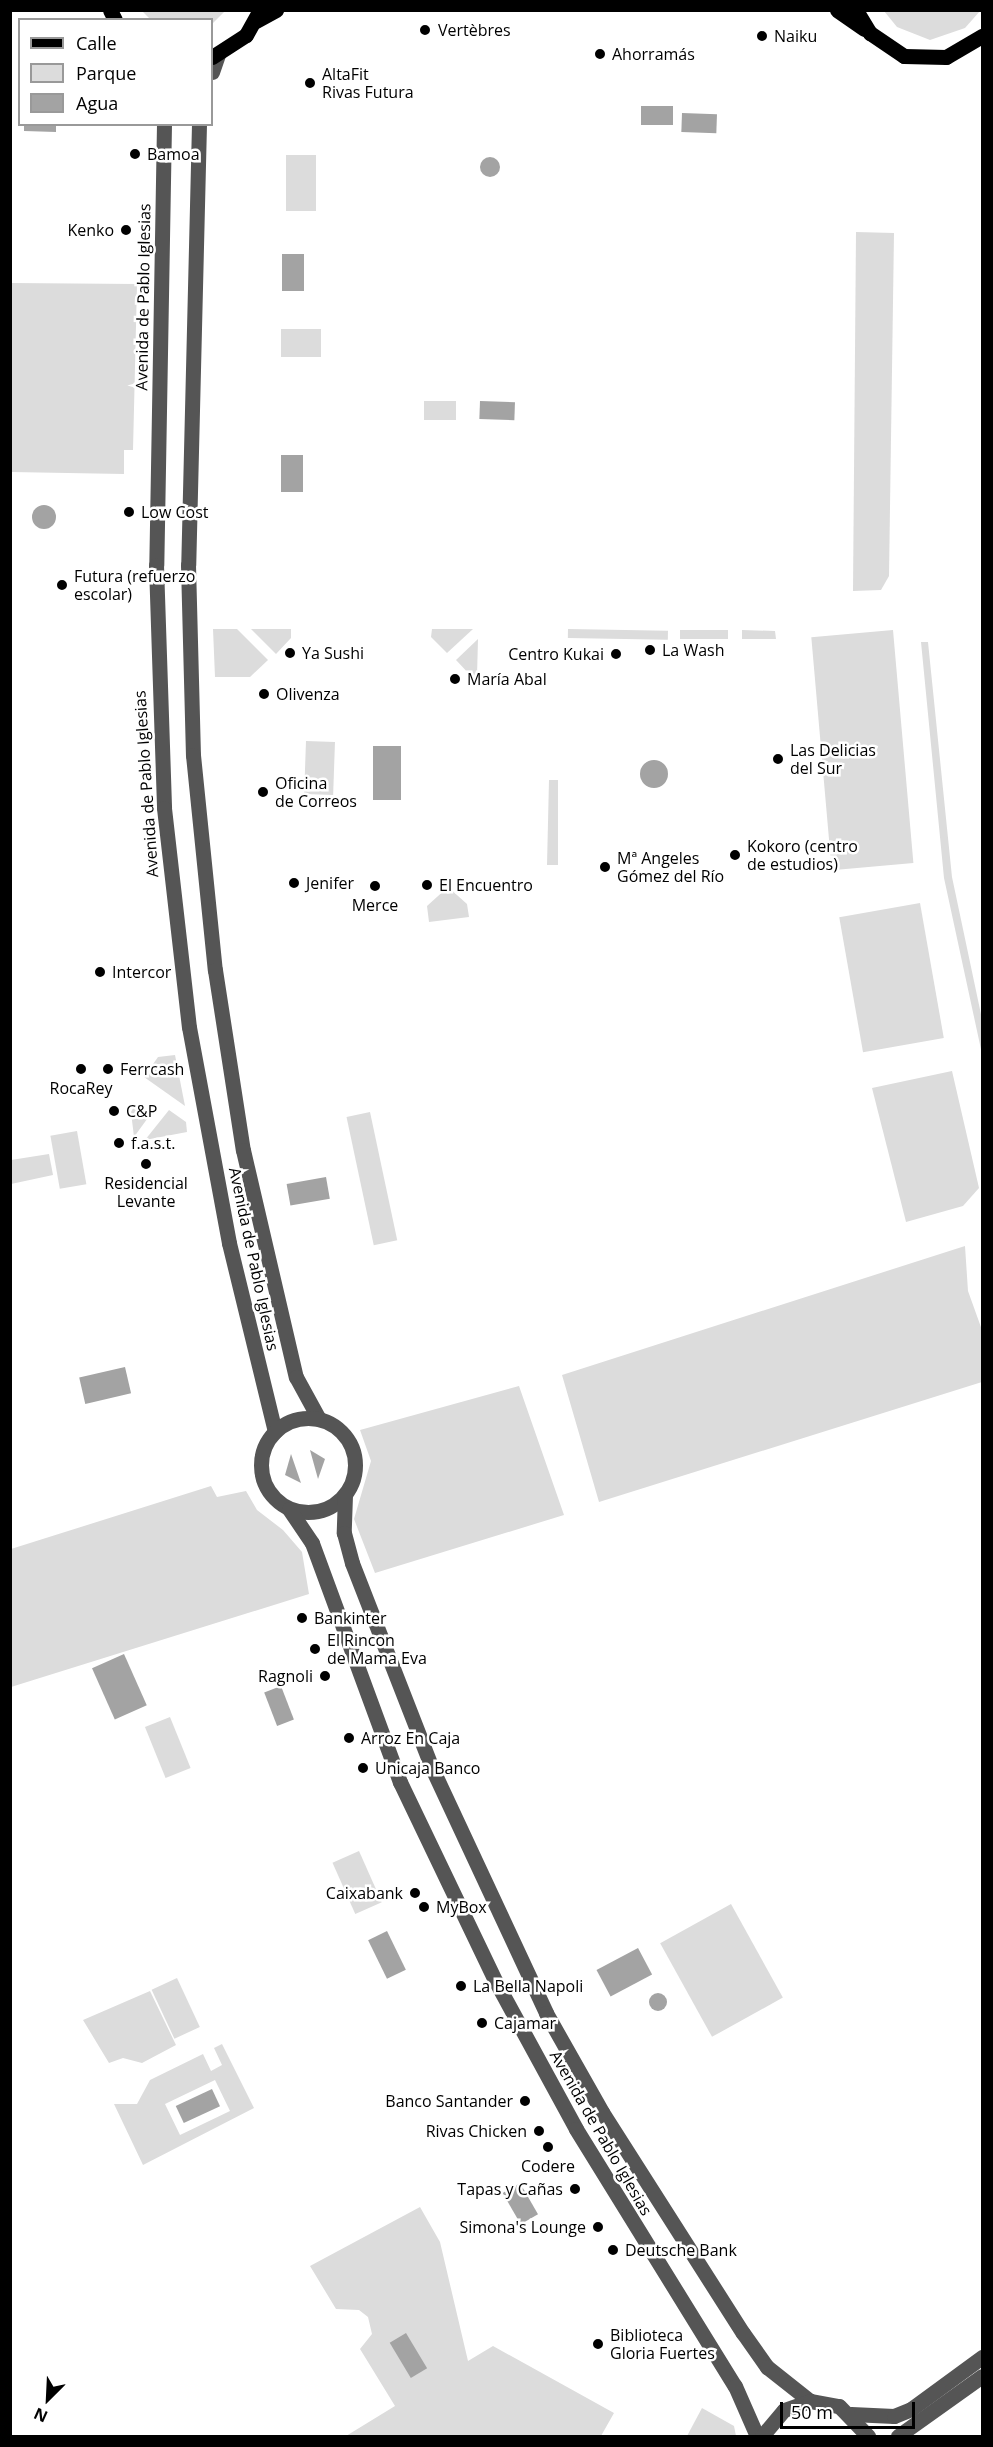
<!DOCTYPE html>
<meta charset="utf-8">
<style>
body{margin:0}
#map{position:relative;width:993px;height:2447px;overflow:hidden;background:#fff;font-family:"Open Sans",sans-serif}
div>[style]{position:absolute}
.green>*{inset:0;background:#dcdcdc;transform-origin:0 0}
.water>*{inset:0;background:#a3a3a3;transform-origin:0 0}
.round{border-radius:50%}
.minor>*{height:15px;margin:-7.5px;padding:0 7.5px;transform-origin:7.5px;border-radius:7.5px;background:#555}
.minor>.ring{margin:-7.5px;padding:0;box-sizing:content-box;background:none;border:15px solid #555;border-radius:50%}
.major>*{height:15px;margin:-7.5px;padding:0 7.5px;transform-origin:7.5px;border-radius:7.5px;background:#000}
.dots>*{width:16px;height:16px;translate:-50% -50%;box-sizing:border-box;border:3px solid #fff;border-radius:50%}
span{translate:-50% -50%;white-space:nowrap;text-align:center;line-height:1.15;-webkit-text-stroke:5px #fff;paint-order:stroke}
.poi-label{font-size:16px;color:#000}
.left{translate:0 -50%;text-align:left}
.right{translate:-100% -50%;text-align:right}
.street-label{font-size:16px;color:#000}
.frame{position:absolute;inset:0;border:12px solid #000;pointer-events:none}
.legend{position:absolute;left:18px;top:18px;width:195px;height:108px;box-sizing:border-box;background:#fff;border:2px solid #999;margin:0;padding:8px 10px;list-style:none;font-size:18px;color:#000}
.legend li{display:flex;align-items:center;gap:12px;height:30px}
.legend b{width:30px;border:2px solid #999}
.north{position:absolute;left:18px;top:2369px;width:60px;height:60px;-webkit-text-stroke:4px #fff;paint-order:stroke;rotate:204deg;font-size:16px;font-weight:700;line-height:24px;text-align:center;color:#000}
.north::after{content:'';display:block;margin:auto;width:21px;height:27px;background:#000;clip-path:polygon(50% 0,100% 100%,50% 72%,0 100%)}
.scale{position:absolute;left:780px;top:2402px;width:135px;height:27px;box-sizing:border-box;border:3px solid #000;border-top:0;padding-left:8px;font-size:18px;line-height:21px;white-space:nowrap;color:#000;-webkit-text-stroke:4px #fff;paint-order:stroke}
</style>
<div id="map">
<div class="green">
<i style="clip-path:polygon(142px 11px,225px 11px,212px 24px,212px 20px,150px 19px)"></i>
<i style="clip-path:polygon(884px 11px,980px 11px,965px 28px,930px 40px,897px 27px)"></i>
<i style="left:286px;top:155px;width:30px;height:56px"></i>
<i style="clip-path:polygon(856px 232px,894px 233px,889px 576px,881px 590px,853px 591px)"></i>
<i style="clip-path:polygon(11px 283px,137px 284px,133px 450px,124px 450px,124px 474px,11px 472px)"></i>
<i style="left:281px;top:329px;width:40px;height:28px"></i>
<i style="left:424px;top:401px;width:32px;height:19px"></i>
<i style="clip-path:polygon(213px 629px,237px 629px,268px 660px,250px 677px,215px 677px)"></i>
<i style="clip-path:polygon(251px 629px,291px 629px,291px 638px,276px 654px)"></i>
<i style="clip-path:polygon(432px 629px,473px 629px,447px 653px,431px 637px)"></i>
<i style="left:568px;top:629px;width:100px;height:9px;rotate:1deg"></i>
<i style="left:680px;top:630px;width:48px;height:9px"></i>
<i style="clip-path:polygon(742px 630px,775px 631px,776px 639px,742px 639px)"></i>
<i style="left:893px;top:630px;width:234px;height:82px;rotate:85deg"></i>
<i style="clip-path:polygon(478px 639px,477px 676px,471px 676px,456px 660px)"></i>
<i style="clip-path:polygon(921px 642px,928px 642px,952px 877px,982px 1019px,982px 1054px,944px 878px)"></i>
<i style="left:306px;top:741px;width:29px;height:53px;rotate:2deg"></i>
<i style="clip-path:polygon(549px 780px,558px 780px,558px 865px,547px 865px)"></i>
<i style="clip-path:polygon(448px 887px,467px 904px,469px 917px,429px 922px,427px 906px)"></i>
<i style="left:920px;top:903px;width:137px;height:82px;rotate:80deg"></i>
<i style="clip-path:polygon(175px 1055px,185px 1106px,144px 1077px,158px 1057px)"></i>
<i style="clip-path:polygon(952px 1071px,979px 1188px,963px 1206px,906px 1222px,872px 1088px)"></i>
<i style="clip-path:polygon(135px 1105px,150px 1115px,134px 1137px,131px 1112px)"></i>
<i style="clip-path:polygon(169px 1110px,186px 1122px,187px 1132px,145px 1140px)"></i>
<i style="left:370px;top:1112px;width:131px;height:24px;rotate:78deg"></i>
<i style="left:77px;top:1131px;width:54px;height:27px;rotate:80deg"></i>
<i style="clip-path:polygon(49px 1154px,53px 1175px,11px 1184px,11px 1160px)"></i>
<i style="clip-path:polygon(965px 1246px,968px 1291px,982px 1330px,982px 1382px,599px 1502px,562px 1375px)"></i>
<i style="clip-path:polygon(519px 1386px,564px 1515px,375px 1573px,354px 1519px,371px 1461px,360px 1430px)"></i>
<i style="clip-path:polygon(211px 1486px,217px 1497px,246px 1491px,257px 1510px,283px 1530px,302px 1552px,309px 1594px,11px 1687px,11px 1549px)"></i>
<i style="left:170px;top:1717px;width:55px;height:27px;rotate:68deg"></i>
<i style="left:359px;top:1851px;width:56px;height:29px;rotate:66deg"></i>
<i style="left:731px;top:1904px;width:107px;height:81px;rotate:61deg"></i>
<i style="left:177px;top:1978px;width:54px;height:28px;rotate:65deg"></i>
<i style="clip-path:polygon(150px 1991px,176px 2045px,142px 2063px,123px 2058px,109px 2063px,83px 2020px)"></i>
<i style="clip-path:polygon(evenodd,222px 2044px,254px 2108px,143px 2165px,114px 2104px,137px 2104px,150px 2080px,203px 2054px,211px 2071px,222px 2065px,214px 2048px,222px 2044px,215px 2080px,230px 2111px,180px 2135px,165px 2104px,215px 2080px)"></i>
<i style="clip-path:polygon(420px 2207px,440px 2242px,468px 2361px,493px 2346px,614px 2413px,601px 2436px,346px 2436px,395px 2406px,360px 2349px,372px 2334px,368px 2317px,359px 2310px,336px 2309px,310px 2266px)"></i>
<i style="clip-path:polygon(702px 2408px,734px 2426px,736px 2436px,687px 2436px)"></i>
</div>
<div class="water">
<i style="left:641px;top:106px;width:32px;height:19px"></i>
<i style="left:682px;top:113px;width:35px;height:19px;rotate:2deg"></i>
<i style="clip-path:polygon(24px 125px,56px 125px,56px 132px,24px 131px)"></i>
<i class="round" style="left:480px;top:157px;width:20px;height:20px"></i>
<i style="left:282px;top:254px;width:22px;height:37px"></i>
<i style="left:480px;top:401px;width:35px;height:18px;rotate:2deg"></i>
<i style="left:281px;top:455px;width:22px;height:37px"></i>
<i class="round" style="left:32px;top:505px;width:24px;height:24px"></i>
<i style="left:373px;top:746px;width:28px;height:54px"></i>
<i class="round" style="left:640px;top:760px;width:28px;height:28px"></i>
<i style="left:326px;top:1177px;width:22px;height:40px;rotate:80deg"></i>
<i style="left:125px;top:1367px;width:27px;height:47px;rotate:77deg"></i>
<i style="clip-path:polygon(310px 1450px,325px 1459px,318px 1479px)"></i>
<i style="clip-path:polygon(291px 1454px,301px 1483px,285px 1475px)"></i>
<i style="left:124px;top:1654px;width:56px;height:35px;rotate:66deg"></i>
<i style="left:281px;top:1686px;width:36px;height:18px;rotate:69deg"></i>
<i style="left:387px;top:1931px;width:43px;height:21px;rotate:64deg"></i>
<i style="left:638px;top:1948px;width:30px;height:47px;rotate:62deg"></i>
<i class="round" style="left:649px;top:1993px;width:18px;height:18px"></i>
<i style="left:212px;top:2089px;width:19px;height:40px;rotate:65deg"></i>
<i style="left:520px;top:2183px;width:36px;height:20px;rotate:60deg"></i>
<i style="left:406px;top:2333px;width:41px;height:19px;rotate:59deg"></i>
</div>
<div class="minor">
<i style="left:212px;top:72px;width:18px;rotate:-71deg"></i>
<i style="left:164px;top:124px;width:441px;rotate:91deg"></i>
<i style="left:156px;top:565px;width:243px;rotate:88.1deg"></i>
<i style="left:164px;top:808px;width:220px;rotate:83.5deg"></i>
<i style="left:189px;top:1027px;width:220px;rotate:79.5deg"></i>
<i style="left:229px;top:1243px;width:194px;rotate:76.3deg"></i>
<i style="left:199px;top:124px;width:441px;rotate:91.4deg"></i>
<i style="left:188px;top:565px;width:190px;rotate:88.5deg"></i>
<i style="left:193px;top:755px;width:216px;rotate:84.2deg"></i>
<i style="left:215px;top:970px;width:182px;rotate:81.2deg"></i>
<i style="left:243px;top:1150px;width:233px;rotate:76.9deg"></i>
<i style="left:296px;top:1377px;width:48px;rotate:61.3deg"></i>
<i class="ring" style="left:261px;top:1418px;width:79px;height:79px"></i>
<i style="left:345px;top:1495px;width:38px;rotate:92deg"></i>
<i style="left:344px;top:1533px;width:31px;rotate:75deg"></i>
<i style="left:352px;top:1563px;width:218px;rotate:68.7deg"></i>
<i style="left:431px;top:1766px;width:272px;rotate:65deg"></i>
<i style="left:546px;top:2013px;width:114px;rotate:60.5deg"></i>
<i style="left:602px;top:2112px;width:262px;rotate:57.5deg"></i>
<i style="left:743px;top:2333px;width:42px;rotate:54.8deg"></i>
<i style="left:767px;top:2367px;width:55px;rotate:38.3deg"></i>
<i style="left:289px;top:1509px;width:41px;rotate:55.9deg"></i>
<i style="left:312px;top:1543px;width:255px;rotate:69.8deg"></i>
<i style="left:400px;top:1782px;width:222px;rotate:64.4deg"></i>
<i style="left:496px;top:1982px;width:167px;rotate:61.4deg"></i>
<i style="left:576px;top:2129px;width:302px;rotate:58.3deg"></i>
<i style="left:735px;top:2386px;width:55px;rotate:66.3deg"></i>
<i style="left:851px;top:2414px;width:43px;rotate:2.7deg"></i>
<i style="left:894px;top:2416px;width:18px;rotate:-22deg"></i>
<i style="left:911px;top:2409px;width:88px;rotate:-36.2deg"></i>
<i style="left:762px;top:2436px;width:34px;rotate:-50deg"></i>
<i style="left:784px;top:2410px;width:28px;rotate:-19deg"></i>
<i style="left:810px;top:2401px;width:29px;rotate:10deg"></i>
<i style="left:839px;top:2406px;width:42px;rotate:46deg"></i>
<i style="left:898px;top:2436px;width:103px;rotate:-35.5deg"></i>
</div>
<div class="major">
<i style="left:110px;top:10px;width:11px;rotate:63deg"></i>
<i style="left:837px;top:10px;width:33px;rotate:35deg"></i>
<i style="left:856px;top:10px;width:27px;rotate:59deg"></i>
<i style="left:870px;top:33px;width:41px;rotate:34.1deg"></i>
<i style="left:904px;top:56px;width:42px;rotate:1.4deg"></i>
<i style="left:946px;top:57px;width:42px;rotate:-30.3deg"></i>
<i style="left:256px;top:21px;width:23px;rotate:-29deg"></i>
<i style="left:212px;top:57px;width:40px;rotate:-32.9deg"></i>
<i style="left:246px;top:35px;width:29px;rotate:-61deg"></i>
</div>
<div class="dots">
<i style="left:425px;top:30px;background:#000"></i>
<i style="left:762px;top:36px;background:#000"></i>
<i style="left:600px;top:54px;background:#000"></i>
<i style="left:310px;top:83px;background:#000"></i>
<i style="left:135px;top:154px;background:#000"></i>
<i style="left:126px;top:230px;background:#000"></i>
<i style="left:129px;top:512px;background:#000"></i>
<i style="left:62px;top:585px;background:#000"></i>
<i style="left:650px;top:650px;background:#000"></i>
<i style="left:290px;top:653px;background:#000"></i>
<i style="left:616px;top:654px;background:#000"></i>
<i style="left:455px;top:679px;background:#000"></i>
<i style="left:264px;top:694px;background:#000"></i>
<i style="left:778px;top:759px;background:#000"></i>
<i style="left:263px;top:792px;background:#000"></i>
<i style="left:735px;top:855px;background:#000"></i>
<i style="left:605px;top:867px;background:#000"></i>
<i style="left:294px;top:883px;background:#000"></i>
<i style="left:427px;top:885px;background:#000"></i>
<i style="left:375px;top:886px;background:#000"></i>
<i style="left:100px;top:972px;background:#000"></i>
<i style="left:81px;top:1069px;background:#000"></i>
<i style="left:108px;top:1069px;background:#000"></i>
<i style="left:114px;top:1111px;background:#000"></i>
<i style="left:119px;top:1143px;background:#000"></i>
<i style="left:146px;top:1164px;background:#000"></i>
<i style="left:302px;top:1618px;background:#000"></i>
<i style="left:315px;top:1649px;background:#000"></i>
<i style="left:325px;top:1676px;background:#000"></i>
<i style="left:349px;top:1738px;background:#000"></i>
<i style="left:363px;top:1768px;background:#000"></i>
<i style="left:415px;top:1893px;background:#000"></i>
<i style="left:424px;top:1907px;background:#000"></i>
<i style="left:461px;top:1986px;background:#000"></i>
<i style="left:482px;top:2023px;background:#000"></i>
<i style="left:525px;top:2101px;background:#000"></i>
<i style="left:539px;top:2131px;background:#000"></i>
<i style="left:548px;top:2147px;background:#000"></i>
<i style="left:575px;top:2189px;background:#000"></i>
<i style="left:598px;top:2227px;background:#000"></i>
<i style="left:613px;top:2250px;background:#000"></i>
<i style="left:598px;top:2344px;background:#000"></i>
</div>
<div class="poi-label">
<span class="left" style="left:438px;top:30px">Vertèbres</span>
<span class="left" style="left:774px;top:36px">Naiku</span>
<span class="left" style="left:612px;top:54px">Ahorramás</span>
<span class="left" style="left:322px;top:83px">AltaFit<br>Rivas Futura</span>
<span class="left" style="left:147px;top:154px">Bamoa</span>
<span class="right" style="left:114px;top:230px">Kenko</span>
<span class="left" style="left:141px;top:512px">Low Cost</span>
<span class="left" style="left:74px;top:585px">Futura (refuerzo<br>escolar)</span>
<span class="left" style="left:662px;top:650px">La Wash</span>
<span class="left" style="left:302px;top:653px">Ya Sushi</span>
<span class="right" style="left:604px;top:654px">Centro Kukai</span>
<span class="left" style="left:467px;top:679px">María Abal</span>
<span class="left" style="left:276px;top:694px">Olivenza</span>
<span class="left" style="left:790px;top:759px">Las Delicias<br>del Sur</span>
<span class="left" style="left:275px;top:792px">Oficina<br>de Correos</span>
<span class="left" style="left:747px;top:855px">Kokoro (centro<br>de estudios)</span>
<span class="left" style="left:617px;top:867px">Mª Angeles<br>Gómez del Río</span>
<span class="left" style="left:306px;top:883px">Jenifer</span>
<span class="left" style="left:439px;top:885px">El Encuentro</span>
<span style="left:375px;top:905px">Merce</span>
<span class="left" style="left:112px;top:972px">Intercor</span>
<span class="left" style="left:120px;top:1069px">Ferrcash</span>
<span style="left:81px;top:1088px">RocaRey</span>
<span class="left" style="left:126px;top:1111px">C&amp;P</span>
<span class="left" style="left:131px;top:1143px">f.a.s.t.</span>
<span style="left:146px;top:1192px">Residencial<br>Levante</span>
<span class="left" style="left:314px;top:1618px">Bankinter</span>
<span class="left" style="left:327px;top:1649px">El Rincon<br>de Mama Eva</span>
<span class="right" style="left:313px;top:1676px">Ragnoli</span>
<span class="left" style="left:361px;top:1738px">Arroz En Caja</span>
<span class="left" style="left:375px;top:1768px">Unicaja Banco</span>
<span class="right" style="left:403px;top:1893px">Caixabank</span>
<span class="left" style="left:436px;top:1907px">MyBox</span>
<span class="left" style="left:473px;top:1986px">La Bella Napoli</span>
<span class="left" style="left:494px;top:2023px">Cajamar</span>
<span class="right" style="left:513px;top:2101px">Banco Santander</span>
<span class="right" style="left:527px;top:2131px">Rivas Chicken</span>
<span style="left:548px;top:2166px">Codere</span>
<span class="right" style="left:563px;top:2189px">Tapas y Cañas</span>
<span class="right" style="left:586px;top:2227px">Simona's Lounge</span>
<span class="left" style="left:625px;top:2250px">Deutsche Bank</span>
<span class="left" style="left:610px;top:2344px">Biblioteca<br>Gloria Fuertes</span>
</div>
<div class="street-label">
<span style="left:143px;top:297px;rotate:-89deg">Avenida de Pablo Iglesias</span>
<span style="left:146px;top:784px;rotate:-94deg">Avenida de Pablo Iglesias</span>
<span style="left:254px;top:1259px;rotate:78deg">Avenida de Pablo Iglesias</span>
<span style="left:601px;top:2133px;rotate:60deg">Avenida de Pablo Iglesias</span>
</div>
<div class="frame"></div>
<ul class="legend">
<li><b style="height:8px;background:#000"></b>Calle</li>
<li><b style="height:16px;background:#dcdcdc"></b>Parque</li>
<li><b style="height:16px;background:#a3a3a3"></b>Agua</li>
</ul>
<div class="north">N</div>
<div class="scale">50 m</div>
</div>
